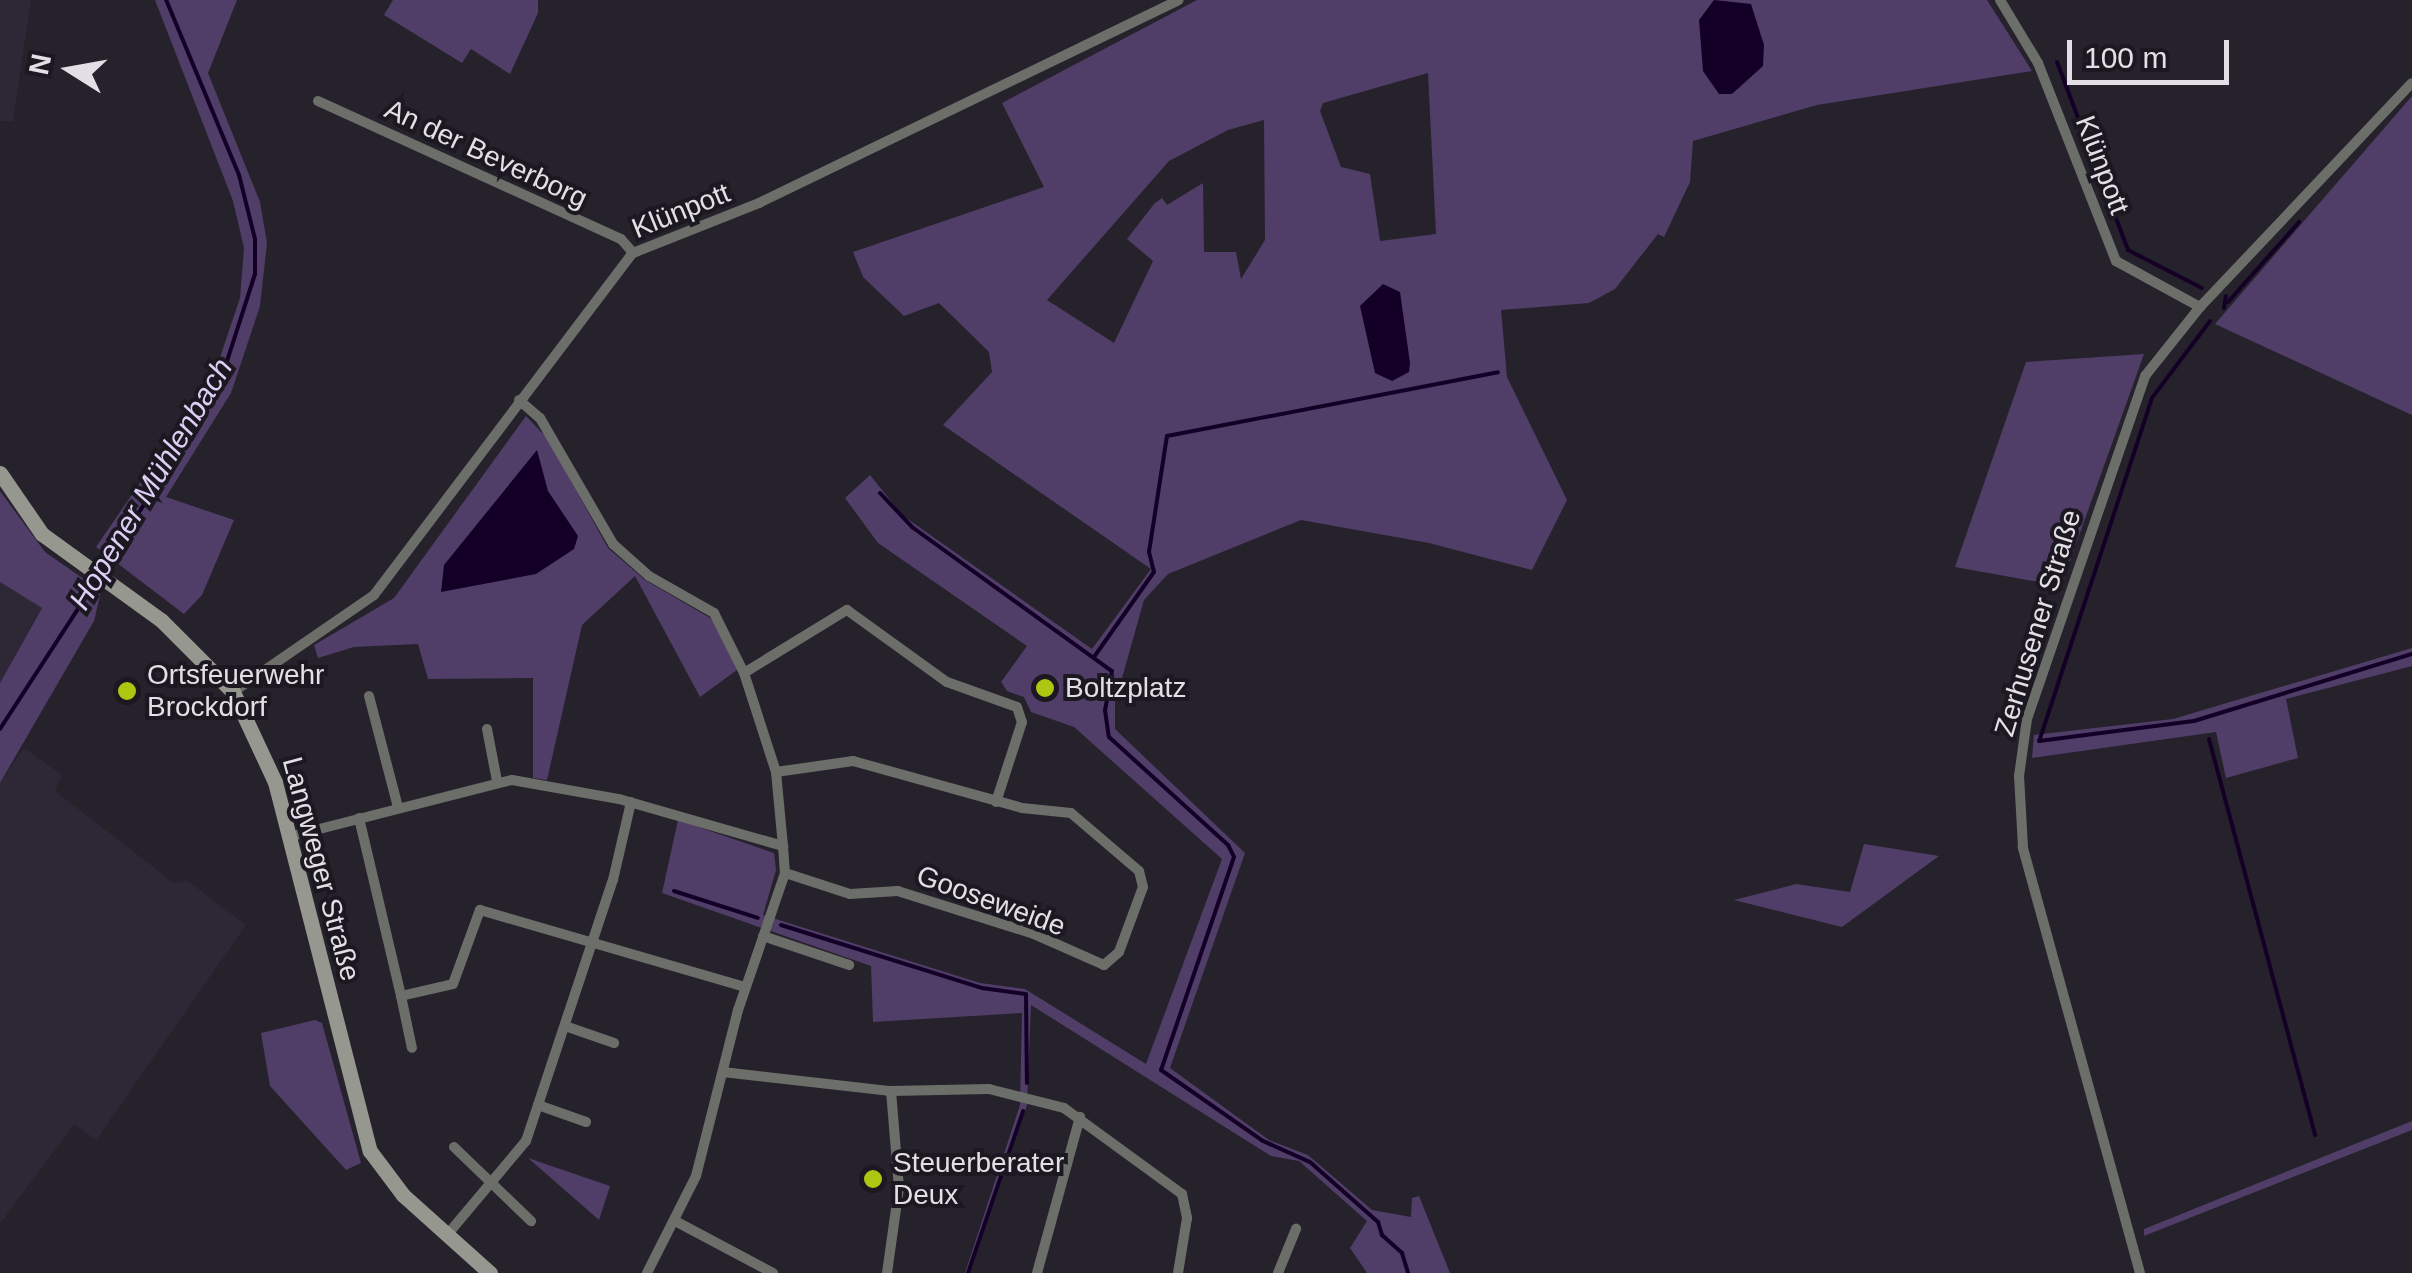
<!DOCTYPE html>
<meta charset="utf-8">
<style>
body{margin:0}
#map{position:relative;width:2412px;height:1273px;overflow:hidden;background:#25222b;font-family:Arial,sans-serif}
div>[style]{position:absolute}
.built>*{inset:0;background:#2d2736}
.green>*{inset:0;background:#503d68}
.water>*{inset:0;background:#140027}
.stream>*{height:4px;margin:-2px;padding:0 2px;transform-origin:2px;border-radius:2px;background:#140027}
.street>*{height:10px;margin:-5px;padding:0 5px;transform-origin:5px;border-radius:5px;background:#6c6e69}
.secondary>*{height:15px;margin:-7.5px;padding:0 7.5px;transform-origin:7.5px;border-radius:7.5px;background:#969890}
.dots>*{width:28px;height:28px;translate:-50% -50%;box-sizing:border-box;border:5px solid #1c1821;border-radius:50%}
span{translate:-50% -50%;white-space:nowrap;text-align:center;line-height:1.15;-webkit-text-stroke:8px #1c1821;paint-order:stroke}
.street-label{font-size:28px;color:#e2e0e6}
.poi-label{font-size:28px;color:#e2e0e6}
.left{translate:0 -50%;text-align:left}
.water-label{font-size:30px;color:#ddcef3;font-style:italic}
.north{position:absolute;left:20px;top:20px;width:100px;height:100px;-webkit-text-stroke:8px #1c1821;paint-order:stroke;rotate:281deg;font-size:28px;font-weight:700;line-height:40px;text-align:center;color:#e2e0e6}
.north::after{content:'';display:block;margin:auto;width:35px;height:45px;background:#e2e0e6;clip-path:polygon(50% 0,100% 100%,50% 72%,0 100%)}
.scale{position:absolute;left:2067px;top:40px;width:162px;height:45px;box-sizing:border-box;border:5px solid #e2e0e6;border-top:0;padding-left:12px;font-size:30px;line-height:35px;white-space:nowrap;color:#e2e0e6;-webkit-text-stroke:8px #1c1821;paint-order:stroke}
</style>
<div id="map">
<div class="built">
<i style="clip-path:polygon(0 0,31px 0,13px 121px,0 121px)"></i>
<i style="clip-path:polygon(0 582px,42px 607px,0 683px)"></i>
<i style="clip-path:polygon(24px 748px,62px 775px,55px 791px,174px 883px,188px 881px,246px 925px,96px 1140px,74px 1124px,0 1224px,0 782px)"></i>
</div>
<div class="green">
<i style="clip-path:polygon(155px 0,237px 0,208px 73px,260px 202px,267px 243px,260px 306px,231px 393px,166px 497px,234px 520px,202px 595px,184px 614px,96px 547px,214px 375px,240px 298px,244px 248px,233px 201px)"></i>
<i style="clip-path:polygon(393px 0,538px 0,538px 13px,510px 74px,471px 49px,462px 63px,384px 15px)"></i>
<i style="clip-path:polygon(evenodd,1197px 0,1987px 0,2032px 71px,1817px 105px,1693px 141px,1690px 182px,1664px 237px,1658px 234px,1615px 289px,1589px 303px,1501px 310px,1507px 377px,1567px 500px,1532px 570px,1429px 543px,1301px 520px,1168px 574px,1144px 600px,1115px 703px,1115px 729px,1245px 853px,1170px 1068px,1269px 1140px,1308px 1155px,1372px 1210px,1411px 1217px,1412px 1198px,1419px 1196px,1450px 1273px,1367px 1273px,1350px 1248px,1367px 1221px,1299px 1161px,1271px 1156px,1031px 1005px,1027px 1105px,970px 1273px,965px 1273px,1020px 1105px,1022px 1013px,873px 1022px,871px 966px,662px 893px,678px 820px,774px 853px,776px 870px,763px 915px,980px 983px,1025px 989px,1146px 1064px,1222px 859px,1074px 727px,1031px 712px,1024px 697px,1007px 691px,1001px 682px,1027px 646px,878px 543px,845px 498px,870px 475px,902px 515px,1092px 649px,1151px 569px,943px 425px,992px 372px,989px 352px,939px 303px,904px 316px,863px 277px,853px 252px,1044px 187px,1002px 103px,1197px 0,1428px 73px,1436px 234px,1380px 241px,1370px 174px,1341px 167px,1320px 111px,1323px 103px,1428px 73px,1197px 0,1264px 120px,1265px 240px,1241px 279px,1236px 252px,1204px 252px,1203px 183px,1167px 205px,1162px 198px,1154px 204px,1127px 239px,1153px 261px,1114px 343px,1047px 300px,1169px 161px,1228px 130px,1264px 120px)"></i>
<i style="clip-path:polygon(2412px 96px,2412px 415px,2215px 324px)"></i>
<i style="clip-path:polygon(2144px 354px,2061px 586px,1955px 567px,2026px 362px)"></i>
<i style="clip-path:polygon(526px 416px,547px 438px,608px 548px,645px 580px,712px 619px,737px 670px,700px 697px,635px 576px,582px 625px,547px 780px,533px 778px,533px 678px,428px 679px,418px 644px,354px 647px,318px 658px,314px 645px,394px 598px)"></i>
<i style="clip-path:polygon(0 491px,45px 552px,101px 591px,94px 621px,0 783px,0 683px,42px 608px,0 582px)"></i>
<i style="clip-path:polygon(2412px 648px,2412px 666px,2286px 699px,2298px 758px,2226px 778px,2216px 732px,2032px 758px,2034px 735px,2173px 719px)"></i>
<i style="clip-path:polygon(1864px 844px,1939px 856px,1842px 927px,1734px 900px,1796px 884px,1850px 892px)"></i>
<i style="clip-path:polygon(315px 1020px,322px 1023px,361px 1163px,346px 1170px,270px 1086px,261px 1033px)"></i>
<i style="clip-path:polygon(2412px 1121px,2412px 1130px,2144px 1236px,2144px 1229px)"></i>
<i style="clip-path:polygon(528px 1158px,610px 1186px,599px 1220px)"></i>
</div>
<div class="water">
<i style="clip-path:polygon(1714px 0,1751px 4px,1764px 45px,1763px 66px,1732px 94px,1719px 94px,1703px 71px,1699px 20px)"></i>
<i style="clip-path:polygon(1383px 284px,1400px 292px,1410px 363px,1409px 372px,1392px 381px,1375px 373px,1360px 306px)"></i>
<i style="clip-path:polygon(537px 450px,548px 491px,578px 536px,574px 549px,536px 574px,441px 592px,444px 565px)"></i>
</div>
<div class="stream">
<i style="left:2057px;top:62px;width:201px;rotate:69.3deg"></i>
<i style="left:2128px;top:250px;width:83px;rotate:27.2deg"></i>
<i style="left:2228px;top:302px;width:107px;rotate:-48.4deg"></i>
<i style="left:2224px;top:308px;width:12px;rotate:-81deg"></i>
<i style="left:2210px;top:321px;width:96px;rotate:127deg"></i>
<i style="left:2152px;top:398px;width:361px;rotate:108.2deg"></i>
<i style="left:2039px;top:741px;width:156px;rotate:-7.4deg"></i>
<i style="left:2194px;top:721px;width:228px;rotate:-17.1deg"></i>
<i style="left:880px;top:493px;width:47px;rotate:46.7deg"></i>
<i style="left:912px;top:527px;width:246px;rotate:35.8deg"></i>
<i style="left:1112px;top:671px;width:40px;rotate:100deg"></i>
<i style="left:1105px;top:710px;width:27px;rotate:82deg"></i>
<i style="left:1109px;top:737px;width:161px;rotate:42.2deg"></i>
<i style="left:1228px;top:845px;width:13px;rotate:63deg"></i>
<i style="left:1234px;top:857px;width:225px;rotate:108.9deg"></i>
<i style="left:1161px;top:1070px;width:124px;rotate:34.8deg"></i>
<i style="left:1263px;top:1141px;width:51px;rotate:24.1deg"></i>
<i style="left:1310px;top:1162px;width:91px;rotate:41.4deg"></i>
<i style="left:1378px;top:1222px;width:14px;rotate:73deg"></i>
<i style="left:1382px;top:1235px;width:27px;rotate:42deg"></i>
<i style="left:1402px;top:1253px;width:21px;rotate:73deg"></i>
<i style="left:101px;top:573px;width:224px;rotate:-57.9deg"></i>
<i style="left:220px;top:383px;width:114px;rotate:-72.2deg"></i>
<i style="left:255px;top:274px;width:35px;rotate:-90deg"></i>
<i style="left:255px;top:239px;width:66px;rotate:-104deg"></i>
<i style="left:239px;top:175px;width:190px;rotate:-112.6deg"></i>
<i style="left:1094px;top:657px;width:104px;rotate:-54.8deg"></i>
<i style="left:1154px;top:572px;width:21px;rotate:-104deg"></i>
<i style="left:1149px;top:552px;width:117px;rotate:-81.2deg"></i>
<i style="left:1167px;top:436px;width:337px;rotate:-10.9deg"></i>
<i style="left:0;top:729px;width:176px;rotate:-57deg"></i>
<i style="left:2209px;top:739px;width:410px;rotate:75deg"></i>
<i style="left:674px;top:891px;width:88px;rotate:17.8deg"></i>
<i style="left:781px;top:925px;width:211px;rotate:17.4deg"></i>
<i style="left:982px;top:988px;width:44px;rotate:7.8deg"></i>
<i style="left:1026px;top:994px;width:89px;rotate:89.4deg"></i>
<i style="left:968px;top:1273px;width:171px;rotate:-71.2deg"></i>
</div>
<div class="street">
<i style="left:2000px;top:0;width:74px;rotate:58.9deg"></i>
<i style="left:2038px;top:63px;width:213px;rotate:68.5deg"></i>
<i style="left:2116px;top:261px;width:96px;rotate:28.7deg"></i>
<i style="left:318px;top:101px;width:333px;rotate:24.5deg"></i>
<i style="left:621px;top:239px;width:18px;rotate:49deg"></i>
<i style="left:519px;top:400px;width:28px;rotate:41deg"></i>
<i style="left:540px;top:418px;width:146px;rotate:59.9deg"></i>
<i style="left:613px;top:544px;width:48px;rotate:41.6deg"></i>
<i style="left:649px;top:576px;width:75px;rotate:29.6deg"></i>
<i style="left:714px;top:613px;width:67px;rotate:63.4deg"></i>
<i style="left:233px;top:692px;width:171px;rotate:-34.5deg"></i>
<i style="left:374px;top:595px;width:429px;rotate:-52.9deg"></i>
<i style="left:633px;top:253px;width:136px;rotate:-21.6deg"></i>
<i style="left:759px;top:203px;width:466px;rotate:-25.8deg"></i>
<i style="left:369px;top:696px;width:115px;rotate:75.4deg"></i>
<i style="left:487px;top:729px;width:53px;rotate:79.1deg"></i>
<i style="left:776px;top:772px;width:78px;rotate:-8.1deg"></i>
<i style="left:853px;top:761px;width:175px;rotate:15.5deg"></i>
<i style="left:1022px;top:808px;width:49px;rotate:5.8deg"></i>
<i style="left:1071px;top:813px;width:89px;rotate:40.5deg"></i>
<i style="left:1139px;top:871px;width:16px;rotate:76deg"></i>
<i style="left:1143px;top:887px;width:69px;rotate:110.3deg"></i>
<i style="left:1119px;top:952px;width:20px;rotate:139deg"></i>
<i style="left:1104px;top:965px;width:77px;rotate:-156.1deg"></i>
<i style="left:1034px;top:934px;width:143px;rotate:-162.5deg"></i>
<i style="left:898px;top:891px;width:48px;rotate:176.4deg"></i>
<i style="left:850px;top:894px;width:68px;rotate:-162.1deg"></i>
<i style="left:359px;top:818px;width:183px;rotate:76.7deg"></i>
<i style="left:401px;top:996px;width:53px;rotate:-13deg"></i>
<i style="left:453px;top:984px;width:79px;rotate:-70deg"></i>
<i style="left:480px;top:910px;width:276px;rotate:16.2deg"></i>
<i style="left:288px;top:837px;width:231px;rotate:-14.3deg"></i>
<i style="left:512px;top:780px;width:109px;rotate:10.1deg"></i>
<i style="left:619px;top:799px;width:171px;rotate:16deg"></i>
<i style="left:783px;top:846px;width:27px;rotate:86deg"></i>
<i style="left:785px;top:873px;width:145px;rotate:108.9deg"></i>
<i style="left:738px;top:1010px;width:171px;rotate:104.2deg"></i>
<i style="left:696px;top:1176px;width:109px;rotate:116.8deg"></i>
<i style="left:783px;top:846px;width:74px;rotate:-95.4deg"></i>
<i style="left:776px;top:772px;width:104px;rotate:-107.9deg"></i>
<i style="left:744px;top:673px;width:121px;rotate:-31.5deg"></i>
<i style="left:847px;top:610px;width:123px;rotate:35.8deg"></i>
<i style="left:947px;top:682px;width:74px;rotate:19.7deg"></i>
<i style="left:1017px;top:707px;width:16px;rotate:72deg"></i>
<i style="left:1022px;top:722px;width:84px;rotate:108deg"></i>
<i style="left:763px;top:936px;width:91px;rotate:18.6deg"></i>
<i style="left:401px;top:996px;width:53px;rotate:78.1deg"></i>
<i style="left:565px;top:1026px;width:52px;rotate:19.1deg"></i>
<i style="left:723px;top:1072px;width:169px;rotate:6.5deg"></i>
<i style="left:891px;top:1091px;width:98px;rotate:-1.2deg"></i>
<i style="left:989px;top:1089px;width:77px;rotate:14.2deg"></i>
<i style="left:1064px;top:1108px;width:146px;rotate:36.1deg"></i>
<i style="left:1182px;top:1194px;width:25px;rotate:78deg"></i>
<i style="left:1187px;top:1218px;width:56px;rotate:99.3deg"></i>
<i style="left:538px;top:1105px;width:51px;rotate:19.5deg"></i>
<i style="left:454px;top:1147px;width:107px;rotate:43.9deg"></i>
<i style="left:677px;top:1222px;width:109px;rotate:28deg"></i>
<i style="left:447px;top:1235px;width:123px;rotate:-50deg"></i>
<i style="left:526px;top:1141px;width:275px;rotate:-71.6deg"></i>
<i style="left:613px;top:880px;width:80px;rotate:-77deg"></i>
<i style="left:887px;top:1273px;width:86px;rotate:-82deg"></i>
<i style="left:899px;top:1188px;width:97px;rotate:-94.7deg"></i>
<i style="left:1037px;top:1273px;width:162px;rotate:-74.6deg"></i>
<i style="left:1278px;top:1273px;width:48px;rotate:-67.8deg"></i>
<i style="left:2140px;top:1273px;width:442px;rotate:-105.4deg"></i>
<i style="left:2023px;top:847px;width:71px;rotate:-93.2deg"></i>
<i style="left:2019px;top:776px;width:58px;rotate:-82deg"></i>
<i style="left:2027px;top:719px;width:363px;rotate:-71deg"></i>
<i style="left:2145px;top:376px;width:88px;rotate:-51.4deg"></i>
<i style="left:2200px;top:307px;width:308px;rotate:-46.6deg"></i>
</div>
<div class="secondary">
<i style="left:0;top:473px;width:74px;rotate:55.5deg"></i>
<i style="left:42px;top:534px;width:148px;rotate:35.9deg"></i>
<i style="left:162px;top:621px;width:100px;rotate:45deg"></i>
<i style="left:233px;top:692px;width:99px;rotate:65deg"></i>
<i style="left:275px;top:782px;width:381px;rotate:75.6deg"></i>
<i style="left:370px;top:1151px;width:55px;rotate:53.1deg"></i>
<i style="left:403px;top:1195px;width:117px;rotate:41.9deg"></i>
</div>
<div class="dots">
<i style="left:1045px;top:688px;background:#acc612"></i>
<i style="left:127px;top:691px;background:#acc612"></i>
<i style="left:873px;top:1179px;background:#acc612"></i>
</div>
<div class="street-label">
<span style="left:486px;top:154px;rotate:25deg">An der Beverborg</span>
<span style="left:2102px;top:165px;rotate:69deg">Klünpott</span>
<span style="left:681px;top:211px;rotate:-22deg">Klünpott</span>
<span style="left:2038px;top:623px;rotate:-73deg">Zerhusener Straße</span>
<span style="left:321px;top:869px;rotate:75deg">Langweger Straße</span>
<span style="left:991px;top:901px;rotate:20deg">Gooseweide</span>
</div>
<div class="poi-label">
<span class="left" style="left:147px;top:691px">Ortsfeuerwehr<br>Brockdorf</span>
<span class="left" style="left:1065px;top:688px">Boltzplatz</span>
<span class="left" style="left:893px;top:1179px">Steuerberater<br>Deux</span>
</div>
<div class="water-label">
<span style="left:151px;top:484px;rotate:-59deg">Hopener Mühlenbach</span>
</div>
<div class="north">N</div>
<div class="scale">100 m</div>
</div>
